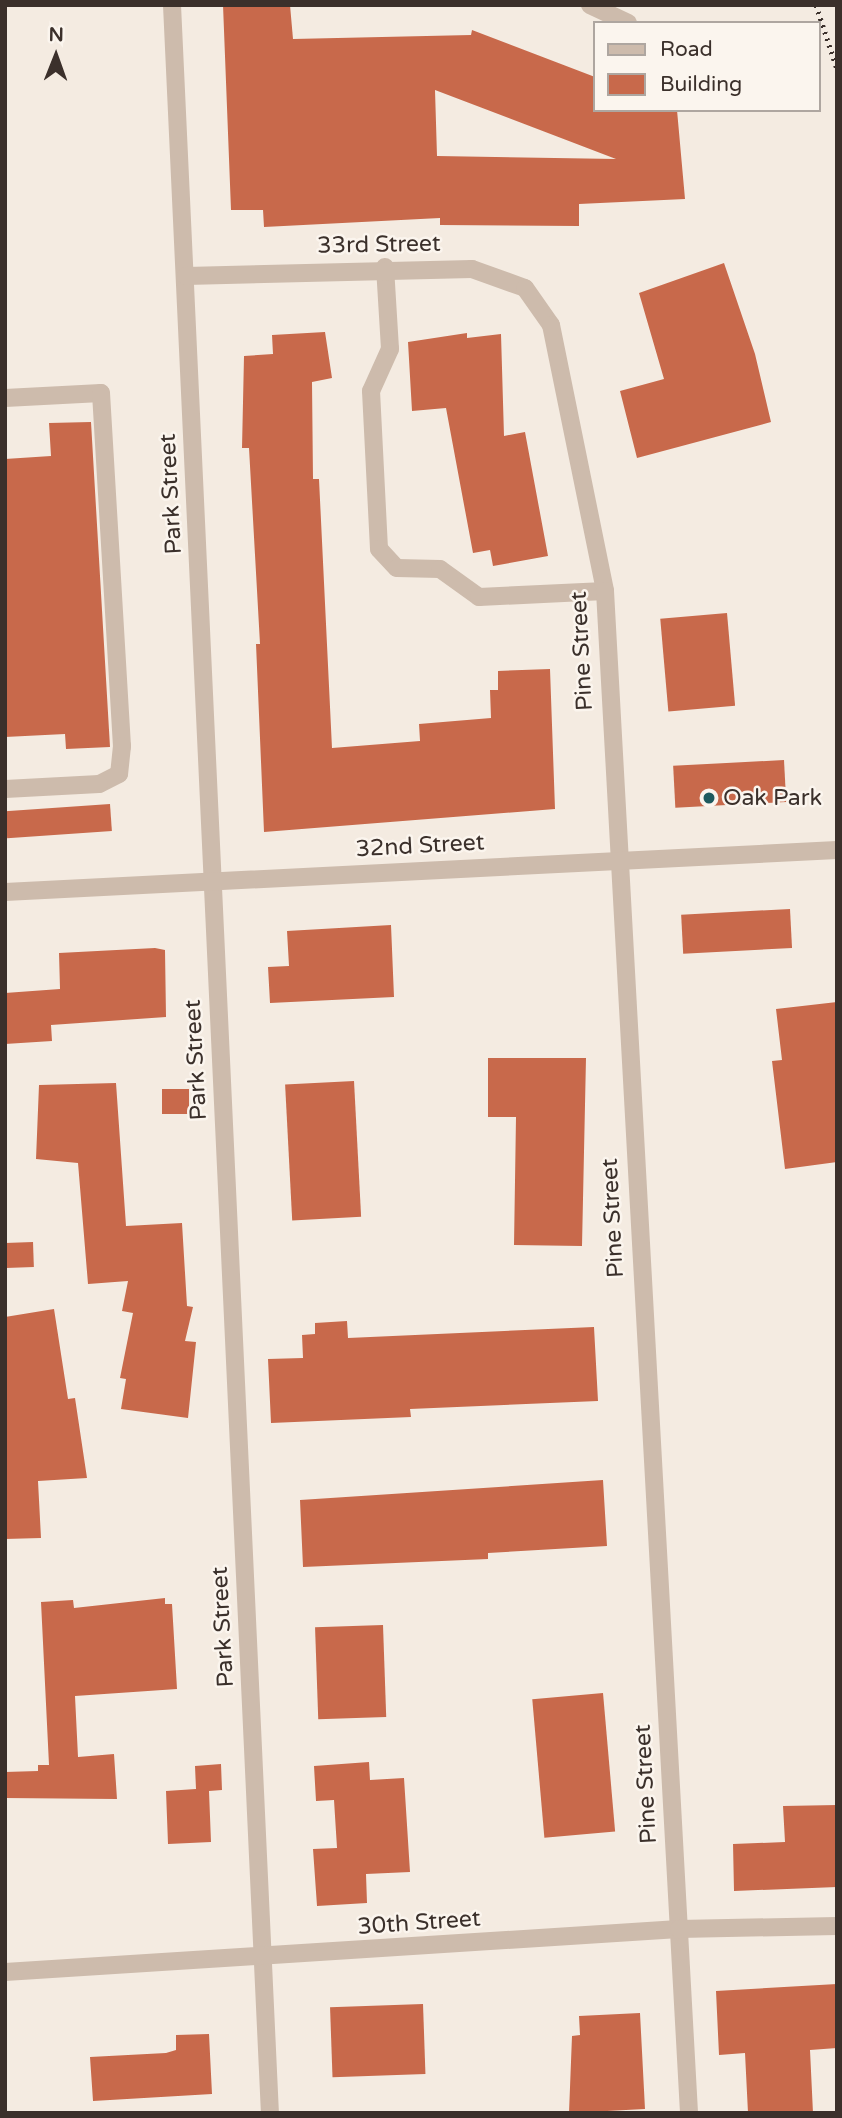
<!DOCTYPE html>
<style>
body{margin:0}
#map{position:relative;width:842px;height:2118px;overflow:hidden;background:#f4ebe1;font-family:"Varela Round",sans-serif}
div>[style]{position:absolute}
.building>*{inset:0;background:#c8694b;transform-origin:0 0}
.minor>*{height:18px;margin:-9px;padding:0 9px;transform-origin:9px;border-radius:9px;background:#cdbbac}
.rail>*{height:5px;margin-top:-2.5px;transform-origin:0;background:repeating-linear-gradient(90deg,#3b302b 0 2px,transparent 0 7px)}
.dots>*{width:19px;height:19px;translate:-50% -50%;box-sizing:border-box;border:4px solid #fbf5ee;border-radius:50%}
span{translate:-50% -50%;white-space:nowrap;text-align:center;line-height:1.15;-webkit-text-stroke:5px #fbf5ee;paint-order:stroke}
.street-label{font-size:23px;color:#3b302b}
.poi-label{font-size:23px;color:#3b302b}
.left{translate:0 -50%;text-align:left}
.frame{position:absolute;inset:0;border:7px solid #3b302b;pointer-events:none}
.legend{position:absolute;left:593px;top:21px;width:228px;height:91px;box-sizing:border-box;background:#fbf5ee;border:2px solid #aea6a0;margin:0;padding:9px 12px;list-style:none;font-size:21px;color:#3b302b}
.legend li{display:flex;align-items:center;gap:14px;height:35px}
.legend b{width:35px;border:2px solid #aea6a0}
.north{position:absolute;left:21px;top:21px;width:70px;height:70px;-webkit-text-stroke:5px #fbf5ee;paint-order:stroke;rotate:1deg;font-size:19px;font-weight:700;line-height:28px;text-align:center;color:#3b302b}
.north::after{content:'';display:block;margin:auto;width:24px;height:32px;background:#3b302b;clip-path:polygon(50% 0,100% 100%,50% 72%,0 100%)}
</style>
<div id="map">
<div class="building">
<i style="clip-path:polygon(evenodd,223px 5px,290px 5px,293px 39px,471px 35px,472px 30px,595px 77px,595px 112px,677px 110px,685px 199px,579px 204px,579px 226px,440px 225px,440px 218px,264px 227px,263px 210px,231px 210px,223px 5px,435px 90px,616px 159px,437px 156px,435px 90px)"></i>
<i style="clip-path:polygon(724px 263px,755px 354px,771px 422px,637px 458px,620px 391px,664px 379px,639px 293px)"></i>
<i style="clip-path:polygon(325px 332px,332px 378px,312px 382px,313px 479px,319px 479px,332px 748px,420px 741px,419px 724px,491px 718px,490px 690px,498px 690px,498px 671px,550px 669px,555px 809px,264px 832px,256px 644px,260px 644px,249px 448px,242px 448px,244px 356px,273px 354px,272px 335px)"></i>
<i style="clip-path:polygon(467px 333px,467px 338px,501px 334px,504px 436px,525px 432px,548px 556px,493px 566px,490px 550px,473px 553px,446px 408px,412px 411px,408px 342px)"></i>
<i style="clip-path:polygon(91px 422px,110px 747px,66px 749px,65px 734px,5px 737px,5px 459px,51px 456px,49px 423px)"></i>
<i style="left:727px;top:613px;width:93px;height:67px;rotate:85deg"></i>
<i style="left:784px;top:760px;width:42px;height:111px;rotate:87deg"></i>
<i style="left:110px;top:804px;width:27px;height:105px;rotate:86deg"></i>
<i style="left:790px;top:909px;width:39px;height:109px;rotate:87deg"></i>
<i style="clip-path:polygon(391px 925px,394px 997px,270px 1003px,268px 967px,289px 966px,287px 931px)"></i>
<i style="clip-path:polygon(155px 948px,165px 950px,166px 1017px,51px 1025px,52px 1041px,5px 1044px,5px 993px,60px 989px,59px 953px)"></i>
<i style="clip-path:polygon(837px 1002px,837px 1162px,785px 1169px,772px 1061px,782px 1060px,776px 1009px)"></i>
<i style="clip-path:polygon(488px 1058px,586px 1058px,582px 1246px,514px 1245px,516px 1117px,488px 1117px)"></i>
<i style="left:354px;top:1081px;width:136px;height:69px;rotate:87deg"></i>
<i style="clip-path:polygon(116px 1083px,126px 1226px,182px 1223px,187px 1306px,193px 1307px,185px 1341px,196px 1342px,188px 1418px,121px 1409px,126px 1379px,120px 1378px,133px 1313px,122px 1311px,128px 1281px,88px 1284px,78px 1163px,36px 1159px,39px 1085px)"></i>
<i style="left:162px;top:1089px;width:27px;height:25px"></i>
<i style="left:33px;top:1242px;width:25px;height:28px;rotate:88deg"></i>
<i style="clip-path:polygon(54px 1309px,68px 1399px,75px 1398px,87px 1478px,38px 1481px,41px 1538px,5px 1539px,5px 1317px)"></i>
<i style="clip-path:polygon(347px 1321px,348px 1338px,594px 1327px,598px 1401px,410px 1409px,411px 1417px,271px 1423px,268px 1359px,303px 1358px,302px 1335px,315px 1334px,315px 1323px)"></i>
<i style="clip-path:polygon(603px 1480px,607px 1546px,488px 1553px,488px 1559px,303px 1567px,300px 1500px)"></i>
<i style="clip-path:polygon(165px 1598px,165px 1604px,172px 1604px,177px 1689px,75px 1696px,78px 1757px,114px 1754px,117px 1799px,5px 1798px,5px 1772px,38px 1771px,38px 1765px,49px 1765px,41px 1602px,73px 1600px,74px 1608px)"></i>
<i style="left:383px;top:1625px;width:92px;height:68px;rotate:88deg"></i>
<i style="left:603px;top:1693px;width:139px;height:71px;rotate:85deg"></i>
<i style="clip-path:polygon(369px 1762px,370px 1780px,404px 1778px,410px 1872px,366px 1874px,367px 1903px,317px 1906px,313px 1849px,337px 1848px,334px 1800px,316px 1801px,314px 1766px)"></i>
<i style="clip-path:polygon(221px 1764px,222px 1790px,209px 1791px,211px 1842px,168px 1844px,166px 1791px,196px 1789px,195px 1766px)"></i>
<i style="clip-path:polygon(837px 1805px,837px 1887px,734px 1891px,733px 1844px,785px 1842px,783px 1806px)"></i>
<i style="clip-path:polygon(837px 1984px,837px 2048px,810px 2050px,813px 2113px,748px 2113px,745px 2053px,719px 2055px,716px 1991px)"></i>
<i style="left:423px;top:2004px;width:70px;height:93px;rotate:88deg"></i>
<i style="clip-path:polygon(640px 2013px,645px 2109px,569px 2113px,572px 2036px,580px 2035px,579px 2016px)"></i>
<i style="clip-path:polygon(209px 2034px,212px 2094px,93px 2101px,90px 2057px,166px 2053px,176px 2050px,176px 2035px)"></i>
</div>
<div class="minor">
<i style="left:172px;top:5px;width:2110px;rotate:87.34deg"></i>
<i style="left:590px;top:5px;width:42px;rotate:25.3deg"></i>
<i style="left:385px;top:267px;width:82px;rotate:86.5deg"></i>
<i style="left:390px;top:349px;width:46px;rotate:114.3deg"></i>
<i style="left:371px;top:391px;width:158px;rotate:87.1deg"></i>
<i style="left:379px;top:549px;width:26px;rotate:47deg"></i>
<i style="left:397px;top:568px;width:43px;rotate:1.3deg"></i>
<i style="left:440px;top:569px;width:48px;rotate:35.7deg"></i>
<i style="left:479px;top:597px;width:126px;rotate:-2.7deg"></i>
<i style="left:186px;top:276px;width:286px;rotate:-1.4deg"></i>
<i style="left:472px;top:269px;width:56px;rotate:19.7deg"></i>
<i style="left:525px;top:288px;width:45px;rotate:54.9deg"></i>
<i style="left:551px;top:325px;width:271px;rotate:78.5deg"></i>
<i style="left:605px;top:591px;width:1524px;rotate:86.84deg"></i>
<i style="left:5px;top:398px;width:96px;rotate:-3deg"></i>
<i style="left:101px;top:393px;width:354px;rotate:86.6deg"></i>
<i style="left:122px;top:746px;width:28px;rotate:96deg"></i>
<i style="left:119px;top:774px;width:22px;rotate:153deg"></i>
<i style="left:99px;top:784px;width:94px;rotate:177deg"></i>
<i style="left:5px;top:892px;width:833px;rotate:-2.89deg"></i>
<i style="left:5px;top:1972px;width:675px;rotate:-3.65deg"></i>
<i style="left:679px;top:1929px;width:158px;rotate:-1.1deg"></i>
</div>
<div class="rail">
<i style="left:816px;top:5px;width:67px;rotate:71.8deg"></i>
</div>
<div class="dots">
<i style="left:709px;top:798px;background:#1f5a5e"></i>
</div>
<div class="street-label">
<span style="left:379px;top:245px;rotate:-1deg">33rd Street</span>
<span style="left:171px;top:494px;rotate:-93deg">Park Street</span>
<span style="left:582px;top:651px;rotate:-93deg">Pine Street</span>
<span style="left:420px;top:846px;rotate:-3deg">32nd Street</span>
<span style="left:196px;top:1060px;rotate:-93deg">Park Street</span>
<span style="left:613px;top:1218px;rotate:-93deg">Pine Street</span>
<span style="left:223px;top:1627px;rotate:-93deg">Park Street</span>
<span style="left:646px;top:1784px;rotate:-93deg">Pine Street</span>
<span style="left:419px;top:1923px;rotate:-4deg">30th Street</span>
</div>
<div class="poi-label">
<span class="left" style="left:723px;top:798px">Oak Park</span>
</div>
<div class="frame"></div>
<ul class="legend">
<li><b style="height:9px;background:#cdbbac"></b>Road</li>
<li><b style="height:19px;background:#c8694b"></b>Building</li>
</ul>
<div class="north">N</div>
</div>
